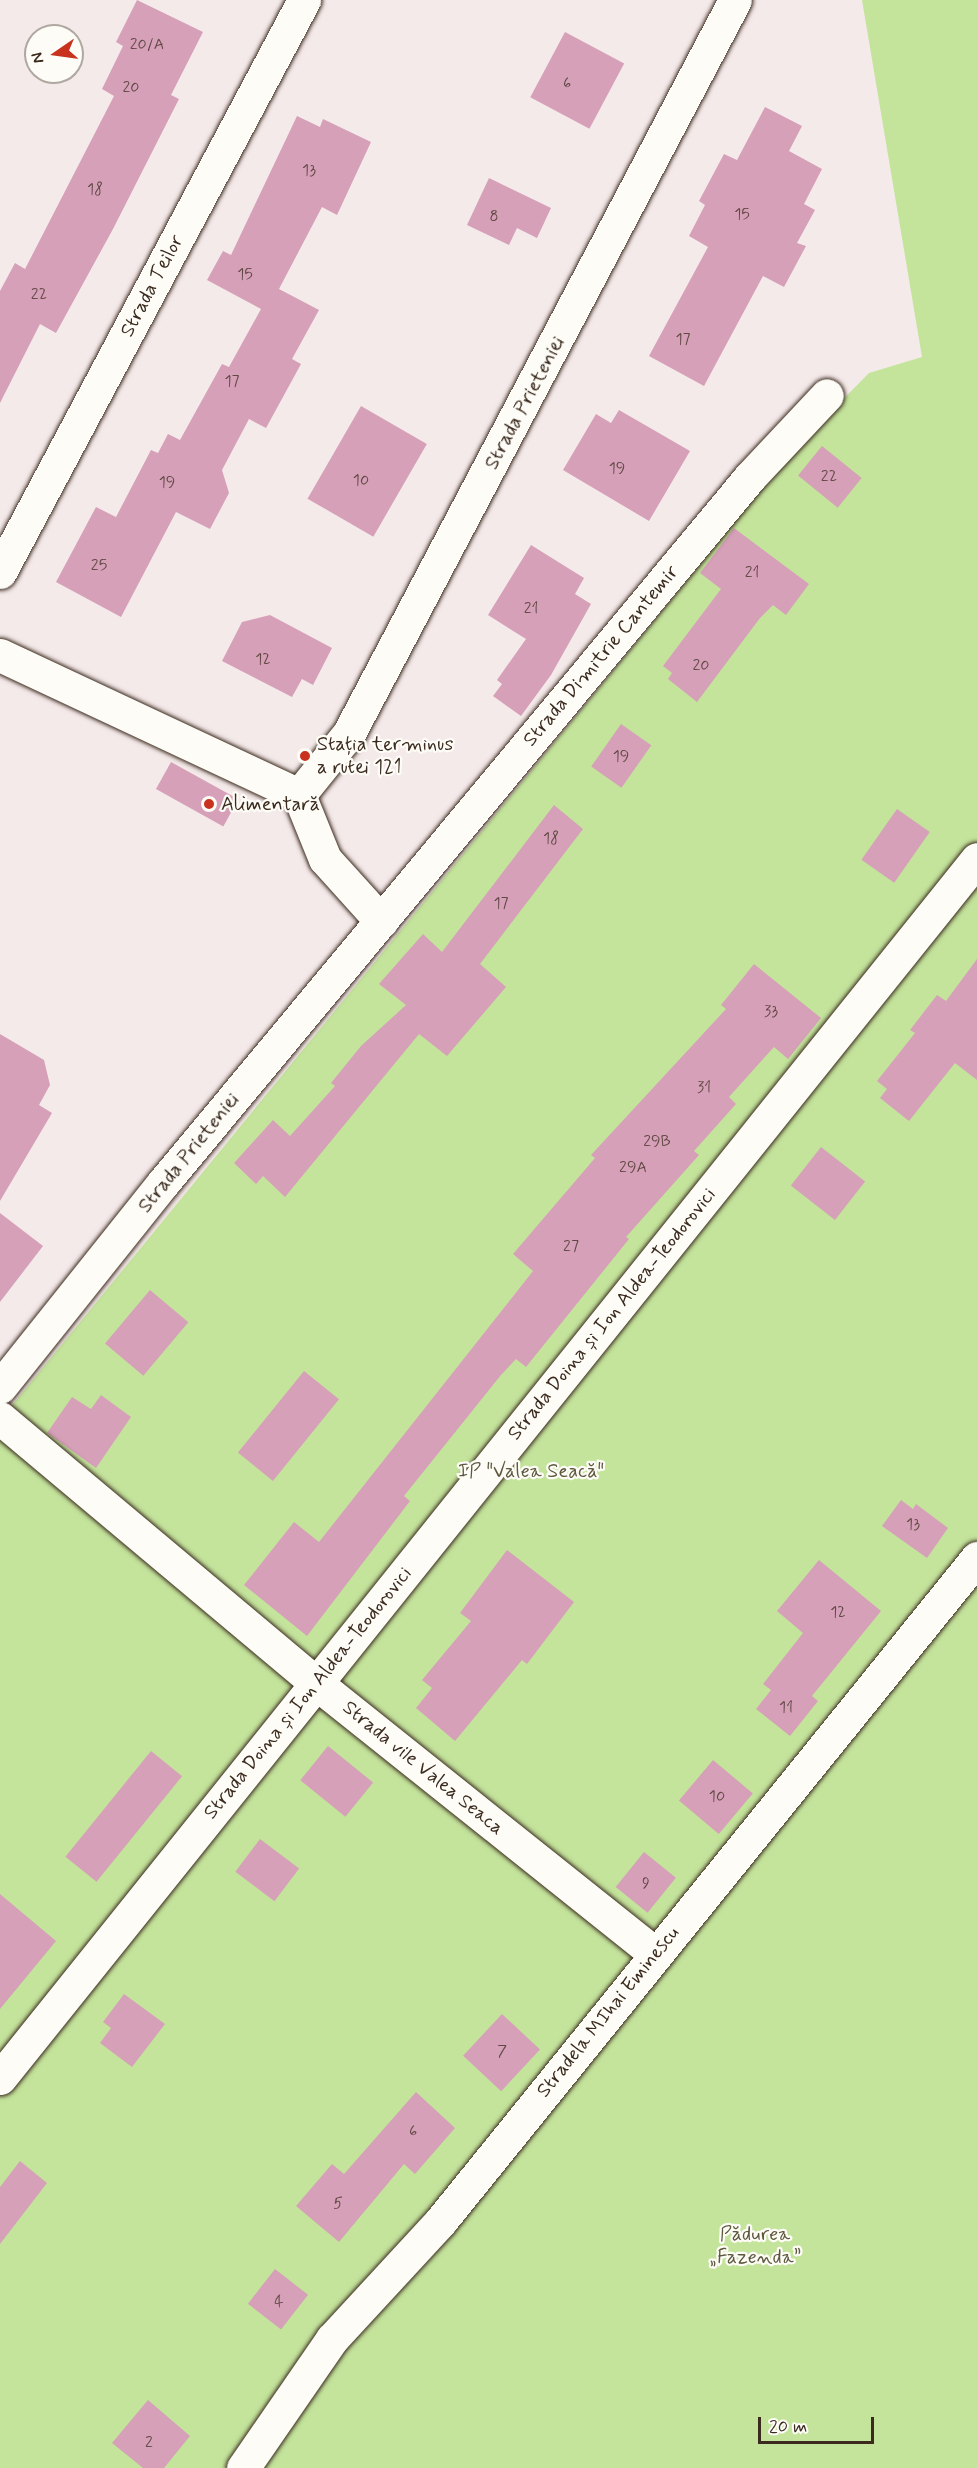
<!DOCTYPE html>
<meta charset="utf-8">
<style>
body{margin:0}
#map{position:relative;width:977px;height:2468px;overflow:hidden;background:#f5eaea;font-family:Mynerve,sans-serif}
div>[style]{position:absolute}
.green>*{inset:0;background:#c4e49c}
.building>*{inset:0;background:#d5a0b8;transform-origin:0 0}
.roads{filter:drop-shadow(0 0 2px #3b2a1e) drop-shadow(0 0 2px #3b2a1e)}
.minor>*{height:33px;margin:-16.5px;padding:0 16.5px;transform-origin:16.5px;border-radius:16.5px;background:#fdfcf7}
.dots>*{width:16px;height:16px;translate:-50% -50%;box-sizing:border-box;border:3px solid #fdfcf7;border-radius:50%}
span{translate:-50% -50%;white-space:nowrap;text-align:center;line-height:1.15;-webkit-text-stroke:4.5px #fdfcf7;paint-order:stroke}
.number-label{font-size:16px;color:#624844}
.number-label span{-webkit-text-stroke-width:0}
.street-label{font-size:20px;color:#3b2a1e}
.poi-label{font-size:20px;color:#3b2a1e}
.left{translate:0 -50%;text-align:left}
.park-label{font-size:20px;color:#5d583e}
.north{position:absolute;left:24px;top:24px;width:60px;height:60px;box-sizing:border-box;background:#fdfcf7;border:2px solid #afa8a0;border-radius:50%;rotate:257deg;font-size:16px;font-weight:700;line-height:24px;text-align:center;color:#3b2a1e}
.north::after{content:'';display:block;margin:auto;width:21px;height:27px;background:#c8321e;clip-path:polygon(50% 0,100% 100%,50% 72%,0 100%)}
.scale{position:absolute;left:758px;top:2417px;width:116px;height:27px;box-sizing:border-box;border:3px solid #3b2a1e;border-top:0;padding-left:8px;font-size:18px;line-height:21px;white-space:nowrap;color:#3b2a1e;-webkit-text-stroke:4px #fdfcf7;paint-order:stroke}
</style>
<div id="map">
<div class="green">
<i style="clip-path:polygon(862px 0,977px 0,977px 2468px,0 2468px,0 1420px,797px 446px,869px 373px,922px 357px)"></i>
</div>
<div class="building">
<i style="clip-path:polygon(137px 0,203px 32px,171px 95px,179px 99px,113px 229px,56px 333px,40px 324px,0 403px,0 291px,15px 263px,25px 269px,114px 96px,102px 89px,123px 46px,116px 42px)"></i>
<i style="left:565px;top:32px;width:67px;height:74px;rotate:28deg"></i>
<i style="clip-path:polygon(765px 107px,802px 126px,789px 151px,822px 169px,804px 204px,815px 210px,797px 243px,806px 246px,784px 287px,763px 276px,704px 386px,649px 356px,708px 247px,689px 236px,705px 205px,699px 201px,724px 154px,737px 160px)"></i>
<i style="clip-path:polygon(297px 116px,320px 127px,323px 119px,371px 142px,337px 215px,322px 207px,279px 289px,319px 310px,292px 359px,301px 364px,266px 428px,249px 419px,222px 470px,229px 493px,210px 529px,176px 512px,121px 617px,56px 582px,96px 507px,116px 517px,151px 450px,158px 453px,168px 434px,180px 440px,222px 364px,229px 367px,261px 309px,207px 280px,223px 251px,231px 255px)"></i>
<i style="clip-path:polygon(489px 178px,551px 208px,537px 238px,517px 228px,509px 245px,467px 225px)"></i>
<i style="left:361px;top:406px;width:76px;height:107px;rotate:30deg"></i>
<i style="clip-path:polygon(619px 410px,690px 451px,649px 521px,563px 470px,596px 414px,611px 423px)"></i>
<i style="left:822px;top:446px;width:51px;height:38px;rotate:39deg"></i>
<i style="clip-path:polygon(734px 528px,809px 584px,786px 615px,773px 605px,760px 618px,697px 702px,668px 679px,672px 673px,663px 666px,721px 589px,700px 573px)"></i>
<i style="clip-path:polygon(531px 545px,584px 578px,575px 594px,591px 604px,551px 675px,521px 716px,493px 696px,502px 684px,497px 680px,526px 639px,488px 615px)"></i>
<i style="clip-path:polygon(270px 615px,332px 648px,313px 685px,302px 679px,292px 697px,222px 661px,242px 622px)"></i>
<i style="left:621px;top:724px;width:37px;height:52px;rotate:35deg"></i>
<i style="left:171px;top:762px;width:77px;height:31px;rotate:29deg"></i>
<i style="clip-path:polygon(554px 805px,583px 829px,480px 964px,506px 987px,447px 1056px,419px 1034px,285px 1197px,263px 1176px,256px 1184px,234px 1163px,273px 1120px,290px 1136px,335px 1086px,331px 1083px,361px 1046px,406px 1005px,379px 984px,423px 934px,442px 952px)"></i>
<i style="left:897px;top:809px;width:40px;height:62px;rotate:35deg"></i>
<i style="clip-path:polygon(977px 959px,977px 1080px,955px 1063px,909px 1121px,880px 1098px,887px 1089px,877px 1081px,915px 1033px,910px 1030px,937px 995px,946px 1001px)"></i>
<i style="clip-path:polygon(754px 964px,821px 1018px,788px 1059px,774px 1047px,729px 1097px,736px 1104px,694px 1151px,699px 1155px,626px 1237px,629px 1239px,526px 1367px,516px 1359px,501px 1375px,404px 1496px,410px 1501px,307px 1636px,244px 1585px,294px 1522px,319px 1542px,533px 1271px,513px 1254px,595px 1158px,591px 1155px,726px 1009px,721px 1005px)"></i>
<i style="clip-path:polygon(0 1034px,44px 1060px,50px 1085px,39px 1105px,52px 1113px,0 1201px)"></i>
<i style="left:821px;top:1147px;width:56px;height:49px;rotate:38deg"></i>
<i style="clip-path:polygon(0 1213px,43px 1246px,0 1302px)"></i>
<i style="left:150px;top:1290px;width:50px;height:70px;rotate:40deg"></i>
<i style="left:304px;top:1371px;width:45px;height:105px;rotate:39deg"></i>
<i style="clip-path:polygon(101px 1395px,131px 1417px,96px 1468px,47px 1433px,72px 1397px,91px 1409px)"></i>
<i style="clip-path:polygon(901px 1500px,913px 1509px,916px 1504px,948px 1528px,927px 1558px,882px 1526px)"></i>
<i style="clip-path:polygon(507px 1550px,574px 1602px,527px 1664px,522px 1660px,455px 1741px,416px 1708px,432px 1688px,422px 1680px,471px 1621px,460px 1613px)"></i>
<i style="clip-path:polygon(819px 1560px,881px 1611px,812px 1696px,818px 1701px,790px 1736px,756px 1709px,771px 1690px,763px 1684px,803px 1633px,777px 1611px)"></i>
<i style="left:328px;top:1746px;width:58px;height:44px;rotate:39deg"></i>
<i style="left:151px;top:1751px;width:40px;height:136px;rotate:39deg"></i>
<i style="left:713px;top:1760px;width:52px;height:53px;rotate:40deg"></i>
<i style="left:260px;top:1839px;width:49px;height:41px;rotate:37deg"></i>
<i style="left:644px;top:1852px;width:41px;height:45px;rotate:39deg"></i>
<i style="clip-path:polygon(0 1894px,56px 1941px,0 2009px)"></i>
<i style="clip-path:polygon(124px 1994px,165px 2024px,132px 2067px,100px 2043px,111px 2028px,103px 2022px)"></i>
<i style="left:502px;top:2014px;width:52px;height:57px;rotate:43deg"></i>
<i style="clip-path:polygon(416px 2092px,455px 2128px,415px 2174px,404px 2164px,339px 2242px,296px 2206px,332px 2164px,344px 2174px)"></i>
<i style="clip-path:polygon(20px 2161px,47px 2183px,0 2244px,0 2187px)"></i>
<i style="left:275px;top:2269px;width:42px;height:44px;rotate:38deg"></i>
<i style="clip-path:polygon(148px 2400px,190px 2436px,164px 2468px,143px 2468px,112px 2443px)"></i>
</div>
<div class="roads">
<div class="minor">
<i style="left:0;top:572px;width:648px;rotate:-62.01deg"></i>
<i style="left:0;top:655px;width:330px;rotate:25.1deg"></i>
<i style="left:299px;top:795px;width:80px;rotate:-51.1deg"></i>
<i style="left:349px;top:733px;width:828px;rotate:-62.23deg"></i>
<i style="left:299px;top:795px;width:69px;rotate:67.9deg"></i>
<i style="left:325px;top:859px;width:84px;rotate:47.9deg"></i>
<i style="left:0;top:1387px;width:261px;rotate:-51.4deg"></i>
<i style="left:163px;top:1183px;width:918px;rotate:-50.26deg"></i>
<i style="left:750px;top:477px;width:112px;rotate:-46.8deg"></i>
<i style="left:0;top:1418px;width:412px;rotate:40deg"></i>
<i style="left:316px;top:1683px;width:434px;rotate:38.6deg"></i>
<i style="left:0;top:2078px;width:1562px;rotate:-51.29deg"></i>
<i style="left:243px;top:2468px;width:157px;rotate:-55.4deg"></i>
<i style="left:332px;top:2339px;width:159px;rotate:-47.3deg"></i>
<i style="left:440px;top:2222px;width:854px;rotate:-51.04deg"></i>
</div>
</div>
<div class="dots">
<i style="left:305px;top:756px;background:#c8321e"></i>
<i style="left:209px;top:804px;background:#c8321e"></i>
</div>
<div class="number-label">
<span style="left:147px;top:45px">20/A</span>
<span style="left:567px;top:84px">6</span>
<span style="left:131px;top:88px">20</span>
<span style="left:309px;top:171px">13</span>
<span style="left:95px;top:190px">18</span>
<span style="left:742px;top:215px">15</span>
<span style="left:494px;top:217px">8</span>
<span style="left:245px;top:275px">15</span>
<span style="left:39px;top:295px">22</span>
<span style="left:683px;top:340px">17</span>
<span style="left:232px;top:382px">17</span>
<span style="left:617px;top:469px">19</span>
<span style="left:829px;top:477px">22</span>
<span style="left:361px;top:481px">10</span>
<span style="left:167px;top:483px">19</span>
<span style="left:99px;top:566px">25</span>
<span style="left:752px;top:573px">21</span>
<span style="left:531px;top:609px">21</span>
<span style="left:263px;top:660px">12</span>
<span style="left:701px;top:666px">20</span>
<span style="left:621px;top:757px">19</span>
<span style="left:551px;top:839px">18</span>
<span style="left:501px;top:904px">17</span>
<span style="left:771px;top:1012px">33</span>
<span style="left:704px;top:1088px">31</span>
<span style="left:657px;top:1142px">29B</span>
<span style="left:633px;top:1168px">29A</span>
<span style="left:571px;top:1247px">27</span>
<span style="left:913px;top:1525px">13</span>
<span style="left:838px;top:1613px">12</span>
<span style="left:786px;top:1708px">11</span>
<span style="left:717px;top:1797px">10</span>
<span style="left:646px;top:1884px">9</span>
<span style="left:502px;top:2052px">7</span>
<span style="left:413px;top:2132px">6</span>
<span style="left:338px;top:2204px">5</span>
<span style="left:279px;top:2302px">4</span>
<span style="left:149px;top:2443px">2</span>
</div>
<div class="street-label">
<span style="left:152px;top:286px;rotate:-62deg">Strada Teilor</span>
<span style="left:525px;top:403px;rotate:-62deg">Strada Prieteniei</span>
<span style="left:601px;top:656px;rotate:-50deg">Strada Dimitrie Cantemir</span>
<span style="left:189px;top:1153px;rotate:-51deg">Strada Prieteniei</span>
<span style="left:612px;top:1314px;rotate:-51deg">Strada Doina și Ion Aldea-Teodorovici</span>
<span style="left:308px;top:1693px;rotate:-51deg">Strada Doina și Ion Aldea-Teodorovici</span>
<span style="left:423px;top:1768px;rotate:39deg">Strada vile Valea Seaca</span>
<span style="left:608px;top:2012px;rotate:-51deg">Stradela MIhai Eminescu</span>
</div>
<div class="poi-label">
<span class="left" style="left:317px;top:756px">Stația terminus<br>a rutei 121</span>
<span class="left" style="left:221px;top:804px">Alimentară</span>
</div>
<div class="park-label">
<span style="left:531px;top:1471px">IP "Valea Seacă"</span>
<span style="left:755px;top:2246px">Pădurea<br>„Fazenda”</span>
</div>
<div class="north">N</div>
<div class="scale">20 m</div>
</div>
